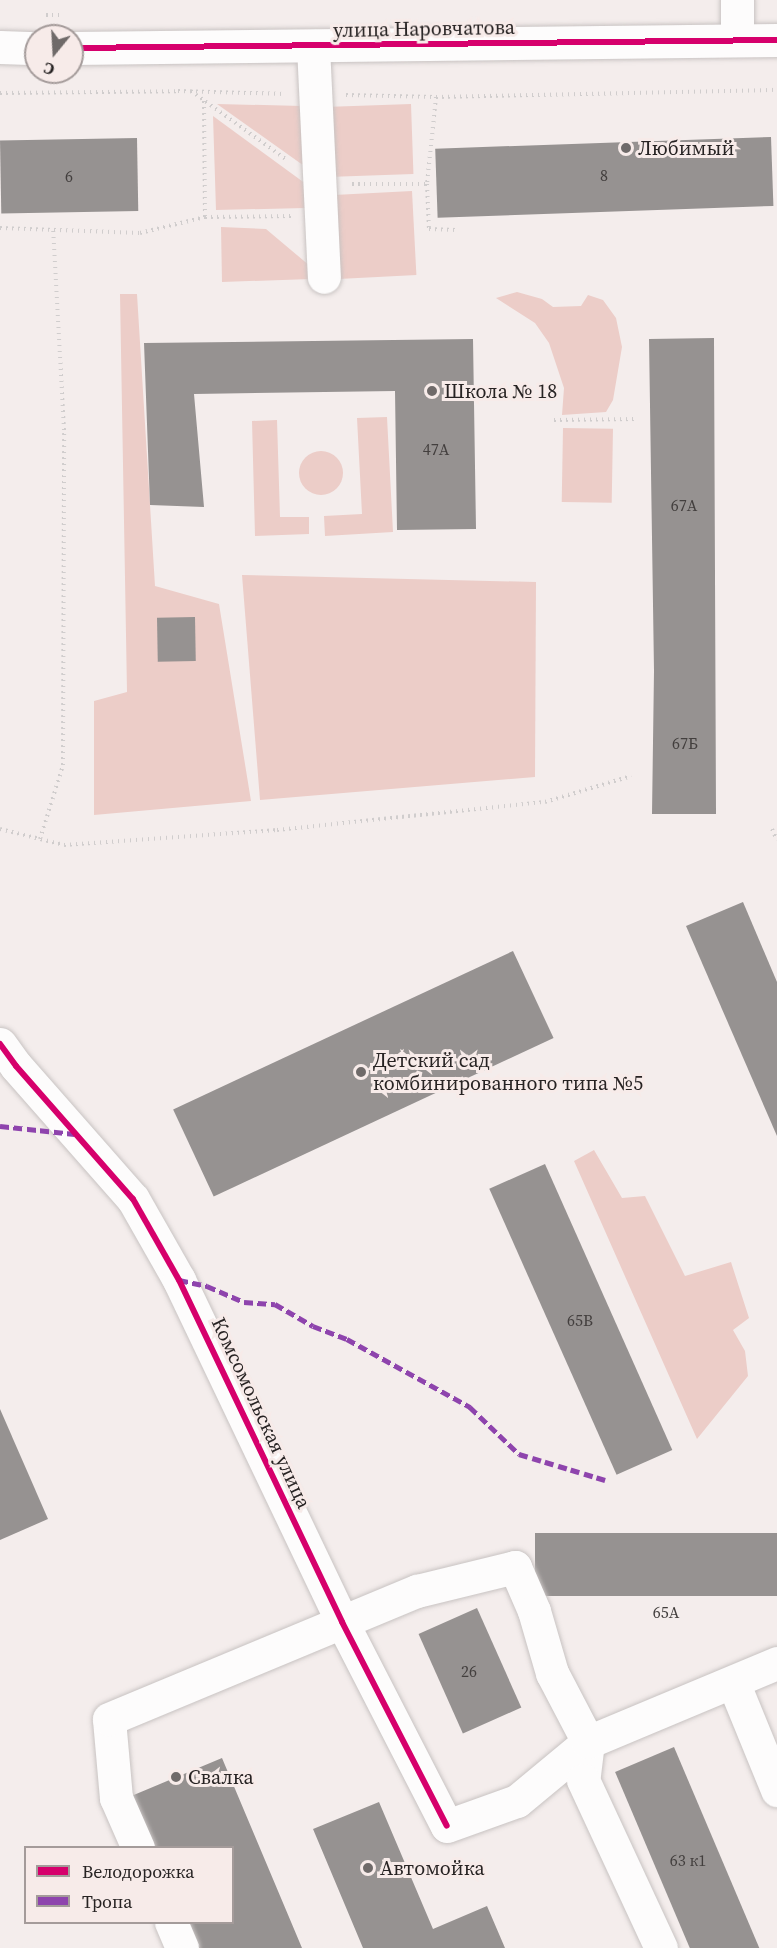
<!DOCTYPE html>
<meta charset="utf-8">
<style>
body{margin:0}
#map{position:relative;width:777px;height:1948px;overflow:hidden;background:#f4edec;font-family:"Source Serif 4",serif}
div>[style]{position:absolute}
.green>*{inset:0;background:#eccdc8;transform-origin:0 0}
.round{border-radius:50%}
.building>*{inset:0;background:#969291;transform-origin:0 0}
.path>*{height:4px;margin-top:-2px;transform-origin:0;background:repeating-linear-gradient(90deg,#d0cdcd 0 1.5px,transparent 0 6px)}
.roads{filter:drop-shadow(0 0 2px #c8c3c2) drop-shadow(0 0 2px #c8c3c2)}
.minor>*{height:33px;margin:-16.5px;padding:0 16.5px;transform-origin:16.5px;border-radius:16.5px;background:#fdfcfc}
.quiet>*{height:4.5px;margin-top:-2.25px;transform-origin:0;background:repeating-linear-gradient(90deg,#8e44ad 0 9px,transparent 0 13.5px)}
.cycleway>*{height:6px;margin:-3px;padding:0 3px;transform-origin:3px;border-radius:3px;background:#d6006c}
.dots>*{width:16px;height:16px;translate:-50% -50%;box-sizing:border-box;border:3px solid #f7ebe9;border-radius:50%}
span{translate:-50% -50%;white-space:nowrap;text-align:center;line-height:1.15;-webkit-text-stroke:6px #f7ebe9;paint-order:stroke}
.number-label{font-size:16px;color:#433f3e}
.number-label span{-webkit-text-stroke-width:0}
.street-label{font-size:20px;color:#272323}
.poi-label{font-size:20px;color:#272323}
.left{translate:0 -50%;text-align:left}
.legend{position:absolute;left:24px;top:1846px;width:210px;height:78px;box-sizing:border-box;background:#f7ebe9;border:2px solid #a49b9a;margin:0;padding:8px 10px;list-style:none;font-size:18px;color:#272323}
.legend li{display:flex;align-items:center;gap:12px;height:30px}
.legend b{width:30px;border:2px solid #a49b9a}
.north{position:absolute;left:24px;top:24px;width:60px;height:60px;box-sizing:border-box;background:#f7ebe9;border:2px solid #a49b9a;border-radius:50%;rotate:198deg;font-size:16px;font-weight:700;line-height:24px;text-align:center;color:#272323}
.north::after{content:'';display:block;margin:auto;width:21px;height:27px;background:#6f6a69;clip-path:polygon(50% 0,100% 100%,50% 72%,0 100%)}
</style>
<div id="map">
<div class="green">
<i style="clip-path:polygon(217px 104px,302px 106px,307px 168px)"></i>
<i style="left:411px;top:104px;width:70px;height:79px;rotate:88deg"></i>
<i style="clip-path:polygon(213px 116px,306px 184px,305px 208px,216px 210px)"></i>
<i style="left:412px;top:191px;width:84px;height:78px;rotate:87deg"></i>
<i style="clip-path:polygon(221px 227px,266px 229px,310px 266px,311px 279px,222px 282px)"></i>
<i style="clip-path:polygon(517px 292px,542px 299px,553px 307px,581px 306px,588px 295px,603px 300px,616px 318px,622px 347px,613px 400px,606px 412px,562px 415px,564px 388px,549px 343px,535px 323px,496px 298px)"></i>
<i style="clip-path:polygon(120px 294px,137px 294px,155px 586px,219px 604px,251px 801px,94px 815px,94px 701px,127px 692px)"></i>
<i style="clip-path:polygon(387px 417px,393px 532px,325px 536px,324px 516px,362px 514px,357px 418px)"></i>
<i style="clip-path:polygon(277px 420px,280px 517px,309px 517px,309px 534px,255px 536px,252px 421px)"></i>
<i style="left:563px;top:428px;width:50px;height:74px;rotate:1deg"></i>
<i class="round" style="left:299px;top:451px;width:44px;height:44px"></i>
<i style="clip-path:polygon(242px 575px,536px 582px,535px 777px,260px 800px)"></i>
<i style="clip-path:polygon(594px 1150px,622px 1198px,645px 1196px,685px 1276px,731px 1262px,749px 1318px,733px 1330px,745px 1351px,748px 1376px,697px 1439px,574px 1161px)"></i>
</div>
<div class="building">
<i style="left:771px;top:137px;width:69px;height:336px;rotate:88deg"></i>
<i style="left:137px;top:138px;width:73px;height:137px;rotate:89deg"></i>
<i style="clip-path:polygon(714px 338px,716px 814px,652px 814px,654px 671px,649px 339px)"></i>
<i style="clip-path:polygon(473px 339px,476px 529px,397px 530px,395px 391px,194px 394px,204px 507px,150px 505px,144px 343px)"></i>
<i style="left:195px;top:617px;width:44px;height:38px;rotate:89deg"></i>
<i style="clip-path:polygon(743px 902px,777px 982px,777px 1136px,686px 926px)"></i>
<i style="left:513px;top:951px;width:96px;height:375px;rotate:65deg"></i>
<i style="left:545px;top:1164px;width:313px;height:61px;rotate:66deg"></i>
<i style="clip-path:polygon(0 1409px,48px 1519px,0 1540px)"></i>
<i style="left:777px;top:1533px;width:63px;height:242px;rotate:90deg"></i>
<i style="left:477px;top:1608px;width:109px;height:64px;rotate:66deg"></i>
<i style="left:674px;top:1747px;width:219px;height:64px;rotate:67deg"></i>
<i style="clip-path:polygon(222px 1758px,302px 1948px,193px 1948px,182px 1922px,232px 1922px,232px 1848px,151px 1848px,129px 1797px)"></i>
<i style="clip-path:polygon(379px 1802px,433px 1929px,487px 1906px,505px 1948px,363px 1948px,313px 1829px)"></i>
</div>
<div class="path">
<i style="left:46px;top:15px;width:16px"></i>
<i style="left:191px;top:91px;width:118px;rotate:35.7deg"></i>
<i style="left:0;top:93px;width:178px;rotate:-0.6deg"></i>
<i style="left:178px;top:91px;width:106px;rotate:1.6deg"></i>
<i style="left:346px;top:95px;width:90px;rotate:1.3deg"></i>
<i style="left:436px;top:97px;width:341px;rotate:-1.2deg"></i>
<i style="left:436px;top:97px;width:87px;rotate:95.9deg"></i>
<i style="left:427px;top:184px;width:45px;rotate:87.5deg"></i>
<i style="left:429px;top:229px;width:27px;rotate:2deg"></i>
<i style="left:204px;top:101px;width:116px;rotate:89.5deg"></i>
<i style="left:205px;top:217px;width:86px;rotate:-0.7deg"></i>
<i style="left:352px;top:184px;width:75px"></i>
<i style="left:0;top:228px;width:140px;rotate:2deg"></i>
<i style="left:140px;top:233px;width:67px;rotate:-13.8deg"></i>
<i style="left:554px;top:420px;width:82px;rotate:-0.7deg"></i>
<i style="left:0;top:829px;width:66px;rotate:14deg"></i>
<i style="left:64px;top:845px;width:214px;rotate:-4deg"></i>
<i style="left:277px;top:830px;width:269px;rotate:-6deg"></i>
<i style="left:545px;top:802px;width:90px;rotate:-16.8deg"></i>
<i style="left:772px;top:829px;width:12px;rotate:66deg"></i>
<i style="left:40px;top:839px;width:77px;rotate:-72.7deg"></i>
<i style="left:63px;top:765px;width:335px;rotate:-89.8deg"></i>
<i style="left:64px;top:430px;width:200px;rotate:-93.1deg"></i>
</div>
<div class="roads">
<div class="minor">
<i style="left:737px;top:40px;width:40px;rotate:-90deg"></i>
<i style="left:313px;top:46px;width:231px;rotate:87.3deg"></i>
<i style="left:0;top:47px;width:36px;rotate:2deg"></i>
<i style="left:72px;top:48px;width:705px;rotate:-0.65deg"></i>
<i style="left:0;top:1044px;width:27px;rotate:54deg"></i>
<i style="left:16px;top:1066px;width:177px;rotate:48.7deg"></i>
<i style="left:133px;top:1199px;width:93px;rotate:60.4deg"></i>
<i style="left:179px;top:1280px;width:379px;rotate:64.5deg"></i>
<i style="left:342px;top:1622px;width:229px;rotate:62.8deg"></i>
<i style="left:447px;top:1826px;width:74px;rotate:-19.7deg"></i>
<i style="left:517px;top:1801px;width:92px;rotate:-39.7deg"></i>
<i style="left:733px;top:1682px;width:117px;rotate:67.8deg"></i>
<i style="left:588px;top:1742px;width:38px;rotate:97deg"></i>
<i style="left:583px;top:1780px;width:185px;rotate:65.1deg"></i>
<i style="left:138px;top:1848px;width:55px;rotate:-113.7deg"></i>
<i style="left:116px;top:1798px;width:79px;rotate:-95.1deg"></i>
<i style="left:109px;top:1719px;width:334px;rotate:-22.6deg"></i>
<i style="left:417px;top:1591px;width:101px;rotate:-13.8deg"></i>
<i style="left:515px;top:1567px;width:48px;rotate:66.6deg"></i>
<i style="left:534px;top:1611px;width:65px;rotate:73.8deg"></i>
<i style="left:552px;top:1673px;width:78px;rotate:62.4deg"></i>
<i style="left:588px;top:1742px;width:205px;rotate:-22.7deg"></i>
<i style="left:171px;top:1922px;width:28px;rotate:67deg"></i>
</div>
</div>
<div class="quiet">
<i style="left:0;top:1126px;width:75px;rotate:6.1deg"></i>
<i style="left:179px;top:1280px;width:29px;rotate:12deg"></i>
<i style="left:207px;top:1286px;width:40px;rotate:23.4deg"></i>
<i style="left:244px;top:1302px;width:31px;rotate:4deg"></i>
<i style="left:275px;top:1304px;width:44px;rotate:30.1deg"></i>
<i style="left:313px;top:1326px;width:36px;rotate:21deg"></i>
<i style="left:347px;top:1339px;width:141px;rotate:28.9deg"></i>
<i style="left:470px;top:1407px;width:68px;rotate:43.8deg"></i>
<i style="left:519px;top:1454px;width:90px;rotate:16.8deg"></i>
</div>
<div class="cycleway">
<i style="left:72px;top:48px;width:705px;rotate:-0.65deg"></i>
<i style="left:0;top:1044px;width:27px;rotate:54deg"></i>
<i style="left:16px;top:1066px;width:177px;rotate:48.7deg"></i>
<i style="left:133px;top:1199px;width:93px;rotate:60.4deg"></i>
<i style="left:179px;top:1280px;width:379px;rotate:64.5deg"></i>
<i style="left:342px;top:1622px;width:229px;rotate:62.8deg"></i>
</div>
<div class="dots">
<i style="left:626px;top:148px;background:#6f6a69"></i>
<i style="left:432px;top:391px;background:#6f6a69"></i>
<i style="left:361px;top:1072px;background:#6f6a69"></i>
<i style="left:176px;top:1777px;background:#6f6a69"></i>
<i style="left:368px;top:1868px;background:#6f6a69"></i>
</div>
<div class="number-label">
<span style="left:604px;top:175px">8</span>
<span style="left:69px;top:176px">6</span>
<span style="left:436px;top:449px">47А</span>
<span style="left:684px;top:505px">67А</span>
<span style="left:685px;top:743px">67Б</span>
<span style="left:580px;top:1320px">65В</span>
<span style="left:666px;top:1612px">65А</span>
<span style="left:469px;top:1671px">26</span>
<span style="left:688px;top:1860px">63 к1</span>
</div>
<div class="street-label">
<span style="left:424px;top:29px;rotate:-1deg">улица Наровчатова</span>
<span style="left:261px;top:1413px;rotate:65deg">Комсомольская улица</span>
</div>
<div class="poi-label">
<span class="left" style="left:638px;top:148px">Любимый</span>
<span class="left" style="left:444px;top:391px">Школа № 18</span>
<span class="left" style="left:373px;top:1072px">Детский сад<br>комбинированного типа №5</span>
<span class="left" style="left:188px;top:1777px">Свалка</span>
<span class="left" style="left:380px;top:1868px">Автомойка</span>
</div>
<ul class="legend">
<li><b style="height:8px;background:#d6006c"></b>Велодорожка</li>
<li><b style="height:8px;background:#8e44ad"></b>Тропа</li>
</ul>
<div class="north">С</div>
</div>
